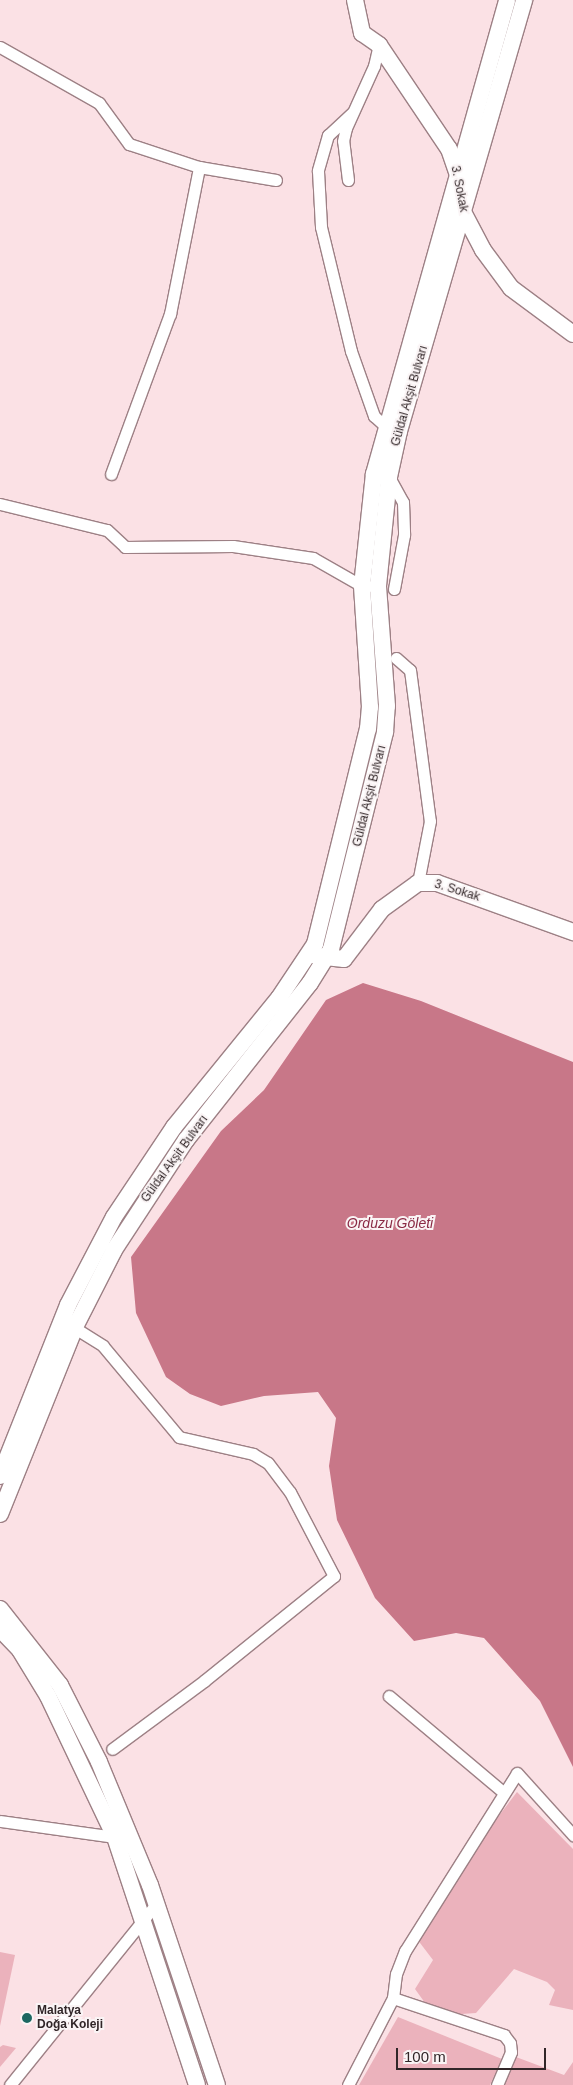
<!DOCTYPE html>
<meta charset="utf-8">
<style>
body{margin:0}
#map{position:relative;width:573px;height:2085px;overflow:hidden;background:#fbe1e5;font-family:Helvetica,sans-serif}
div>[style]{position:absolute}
.green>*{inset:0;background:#ebb2bc}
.water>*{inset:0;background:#c87788}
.roads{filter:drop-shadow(1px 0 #9d8085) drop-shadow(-1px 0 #9d8085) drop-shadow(0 1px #9d8085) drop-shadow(0 -1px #9d8085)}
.street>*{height:11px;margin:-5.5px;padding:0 5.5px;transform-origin:5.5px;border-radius:5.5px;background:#fff}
.secondary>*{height:16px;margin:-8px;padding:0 8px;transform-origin:8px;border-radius:8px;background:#fff}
.dots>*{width:14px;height:14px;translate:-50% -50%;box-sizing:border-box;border:2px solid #faf4f5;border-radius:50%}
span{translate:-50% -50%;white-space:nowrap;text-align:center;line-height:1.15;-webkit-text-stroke:4px #faf4f5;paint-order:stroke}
.street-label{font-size:12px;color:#312628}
.poi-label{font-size:12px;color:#312628;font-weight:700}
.left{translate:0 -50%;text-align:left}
.water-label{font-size:14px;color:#8a2a45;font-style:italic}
.scale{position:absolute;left:396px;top:2048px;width:150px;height:22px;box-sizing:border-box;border:2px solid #312628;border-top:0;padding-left:6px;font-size:15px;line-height:18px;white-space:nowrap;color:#312628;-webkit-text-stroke:4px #faf4f5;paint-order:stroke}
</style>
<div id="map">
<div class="green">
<i style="clip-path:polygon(517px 1792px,573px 1849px,573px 2010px,549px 2005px,555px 1990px,547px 1982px,514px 1969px,476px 2013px,447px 2015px,428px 2007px,415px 1989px,433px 1960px,417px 1939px,471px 1852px)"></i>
<i style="clip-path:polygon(0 1952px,15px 1955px,0 2026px)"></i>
<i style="clip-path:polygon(398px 2017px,502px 2059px,490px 2085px,359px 2085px)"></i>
<i style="clip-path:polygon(3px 2045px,16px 2048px,0 2067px,0 2047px)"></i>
<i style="clip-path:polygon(516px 2057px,564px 2075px,573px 2062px,573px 2085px,503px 2085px)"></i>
</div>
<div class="water">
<i style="clip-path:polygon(363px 983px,421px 1001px,573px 1062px,573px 1767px,540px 1701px,484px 1638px,456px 1633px,414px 1641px,375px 1598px,337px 1520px,329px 1466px,336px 1418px,318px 1392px,264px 1396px,221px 1406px,190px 1394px,166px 1377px,136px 1313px,131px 1257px,221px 1131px,264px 1090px,326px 1000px)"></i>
</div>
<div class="roads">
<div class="street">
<i style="left:0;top:47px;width:114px;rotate:29.5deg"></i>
<i style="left:99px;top:103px;width:51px;rotate:53.8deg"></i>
<i style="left:129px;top:144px;width:74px;rotate:18.2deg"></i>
<i style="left:199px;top:167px;width:78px;rotate:9.6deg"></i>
<i style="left:352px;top:113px;width:33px;rotate:137deg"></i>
<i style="left:328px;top:135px;width:37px;rotate:106deg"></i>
<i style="left:318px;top:171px;width:56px;rotate:86.9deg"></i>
<i style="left:321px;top:227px;width:128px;rotate:76.4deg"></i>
<i style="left:351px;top:351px;width:69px;rotate:70.5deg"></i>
<i style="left:374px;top:416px;width:15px;rotate:42deg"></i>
<i style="left:348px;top:180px;width:39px;rotate:-97deg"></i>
<i style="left:343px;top:141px;width:13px;rotate:-77deg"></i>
<i style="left:346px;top:128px;width:68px;rotate:-65.7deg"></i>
<i style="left:374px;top:66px;width:22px;rotate:-77deg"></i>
<i style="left:111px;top:474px;width:171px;rotate:-69.8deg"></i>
<i style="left:170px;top:314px;width:150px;rotate:-78.8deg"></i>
<i style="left:389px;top:477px;width:29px;rotate:61deg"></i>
<i style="left:403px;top:502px;width:33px;rotate:88deg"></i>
<i style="left:404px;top:535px;width:55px;rotate:100.5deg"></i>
<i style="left:0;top:504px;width:110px;rotate:13.7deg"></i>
<i style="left:107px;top:530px;width:25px;rotate:43deg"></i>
<i style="left:125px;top:547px;width:108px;rotate:-0.5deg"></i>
<i style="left:233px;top:546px;width:81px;rotate:8.5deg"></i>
<i style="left:313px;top:558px;width:56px;rotate:29.7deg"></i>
<i style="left:362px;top:586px;width:6px"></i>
<i style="left:396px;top:658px;width:18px;rotate:41deg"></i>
<i style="left:410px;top:670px;width:152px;rotate:82.5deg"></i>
<i style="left:430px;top:821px;width:63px;rotate:101deg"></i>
<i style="left:70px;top:1325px;width:39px;rotate:32deg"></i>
<i style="left:103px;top:1346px;width:119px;rotate:50.1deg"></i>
<i style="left:179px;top:1437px;width:76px;rotate:12.9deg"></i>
<i style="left:253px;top:1454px;width:17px;rotate:31deg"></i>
<i style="left:268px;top:1463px;width:36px;rotate:53deg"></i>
<i style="left:290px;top:1492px;width:95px;rotate:62.4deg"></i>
<i style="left:334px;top:1576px;width:167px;rotate:141.1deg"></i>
<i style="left:204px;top:1681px;width:114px;rotate:143.5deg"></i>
<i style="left:389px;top:1696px;width:150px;rotate:40.1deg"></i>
<i style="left:0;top:1821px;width:116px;rotate:7.9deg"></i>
<i style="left:393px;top:1998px;width:117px;rotate:18.4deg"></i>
<i style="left:504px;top:2035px;width:10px;rotate:53deg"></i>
<i style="left:510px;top:2043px;width:9px;rotate:84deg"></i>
<i style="left:511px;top:2052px;width:36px;rotate:113deg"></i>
<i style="left:10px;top:2085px;width:233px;rotate:-51.1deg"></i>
<i style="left:348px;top:2085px;width:98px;rotate:-62.7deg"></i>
<i style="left:393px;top:1998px;width:24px;rotate:-83deg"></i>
<i style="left:396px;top:1974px;width:25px;rotate:-69deg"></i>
<i style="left:405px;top:1951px;width:210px;rotate:-57.8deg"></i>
<i style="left:517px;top:1773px;width:84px;rotate:47.9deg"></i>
</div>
<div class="secondary">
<i style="left:355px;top:0;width:34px;rotate:78deg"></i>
<i style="left:362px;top:33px;width:21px;rotate:35deg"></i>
<i style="left:379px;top:45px;width:125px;rotate:56.1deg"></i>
<i style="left:449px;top:149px;width:28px;rotate:71deg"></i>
<i style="left:462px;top:210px;width:45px;rotate:62.3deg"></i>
<i style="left:483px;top:250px;width:47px;rotate:53.6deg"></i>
<i style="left:511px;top:288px;width:77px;rotate:36.6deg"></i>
<i style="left:316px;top:956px;width:28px;rotate:6deg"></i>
<i style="left:344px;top:959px;width:63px;rotate:-52.8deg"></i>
<i style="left:382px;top:909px;width:44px;rotate:-35.8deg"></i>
<i style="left:418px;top:883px;width:19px"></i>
<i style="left:437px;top:883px;width:145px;rotate:19.8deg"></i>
<i style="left:0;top:1476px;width:184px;rotate:-68.3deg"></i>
<i style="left:68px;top:1305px;width:99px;rotate:-62.4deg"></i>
<i style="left:114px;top:1217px;width:108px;rotate:-56.3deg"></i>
<i style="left:174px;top:1127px;width:166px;rotate:-50.9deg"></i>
<i style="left:279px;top:998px;width:65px;rotate:-56.3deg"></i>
<i style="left:315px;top:944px;width:221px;rotate:-76.2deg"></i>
<i style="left:368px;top:729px;width:22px;rotate:-85deg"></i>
<i style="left:370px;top:707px;width:121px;rotate:-93.8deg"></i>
<i style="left:362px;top:586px;width:113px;rotate:-83.9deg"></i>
<i style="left:374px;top:474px;width:492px;rotate:-74.3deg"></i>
<i style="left:0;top:1514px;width:201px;rotate:-68.1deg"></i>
<i style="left:75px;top:1327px;width:86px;rotate:-63.1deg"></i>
<i style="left:114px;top:1250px;width:131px;rotate:-56.8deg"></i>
<i style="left:186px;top:1140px;width:200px;rotate:-51.7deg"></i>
<i style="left:310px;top:983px;width:40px;rotate:-58deg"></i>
<i style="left:331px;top:949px;width:224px;rotate:-76deg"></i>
<i style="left:385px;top:732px;width:26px;rotate:-86deg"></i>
<i style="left:387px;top:706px;width:120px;rotate:-94.3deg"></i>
<i style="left:378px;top:586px;width:110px;rotate:-84.2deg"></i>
<i style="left:389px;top:477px;width:47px;rotate:-77.7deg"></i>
<i style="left:399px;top:431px;width:449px;rotate:-73.8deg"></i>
<i style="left:0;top:1609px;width:97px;rotate:51.7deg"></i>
<i style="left:60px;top:1685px;width:86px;rotate:63.1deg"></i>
<i style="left:99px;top:1762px;width:133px;rotate:67.5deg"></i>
<i style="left:150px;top:1885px;width:211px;rotate:71.5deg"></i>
<i style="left:0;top:1629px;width:29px;rotate:46deg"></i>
<i style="left:20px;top:1650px;width:54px;rotate:58.7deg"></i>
<i style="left:48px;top:1696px;width:156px;rotate:64.6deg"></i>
<i style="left:115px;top:1837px;width:261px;rotate:71.7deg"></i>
</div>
</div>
<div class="dots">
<i style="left:27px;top:2018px;background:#1c6761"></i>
</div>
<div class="street-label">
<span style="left:459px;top:189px;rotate:79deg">3. Sokak</span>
<span style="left:410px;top:396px;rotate:-74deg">Güldal Akşit Bulvarı</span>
<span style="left:370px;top:796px;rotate:-76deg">Güldal Akşit Bulvarı</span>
<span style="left:457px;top:891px;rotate:17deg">3. Sokak</span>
<span style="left:175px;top:1159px;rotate:-54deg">Güldal Akşit Bulvarı</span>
</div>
<div class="poi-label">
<span class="left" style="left:37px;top:2018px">Malatya<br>Doğa Koleji</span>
</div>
<div class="water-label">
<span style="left:390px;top:1223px">Orduzu Göleti</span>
</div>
<div class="scale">100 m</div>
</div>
